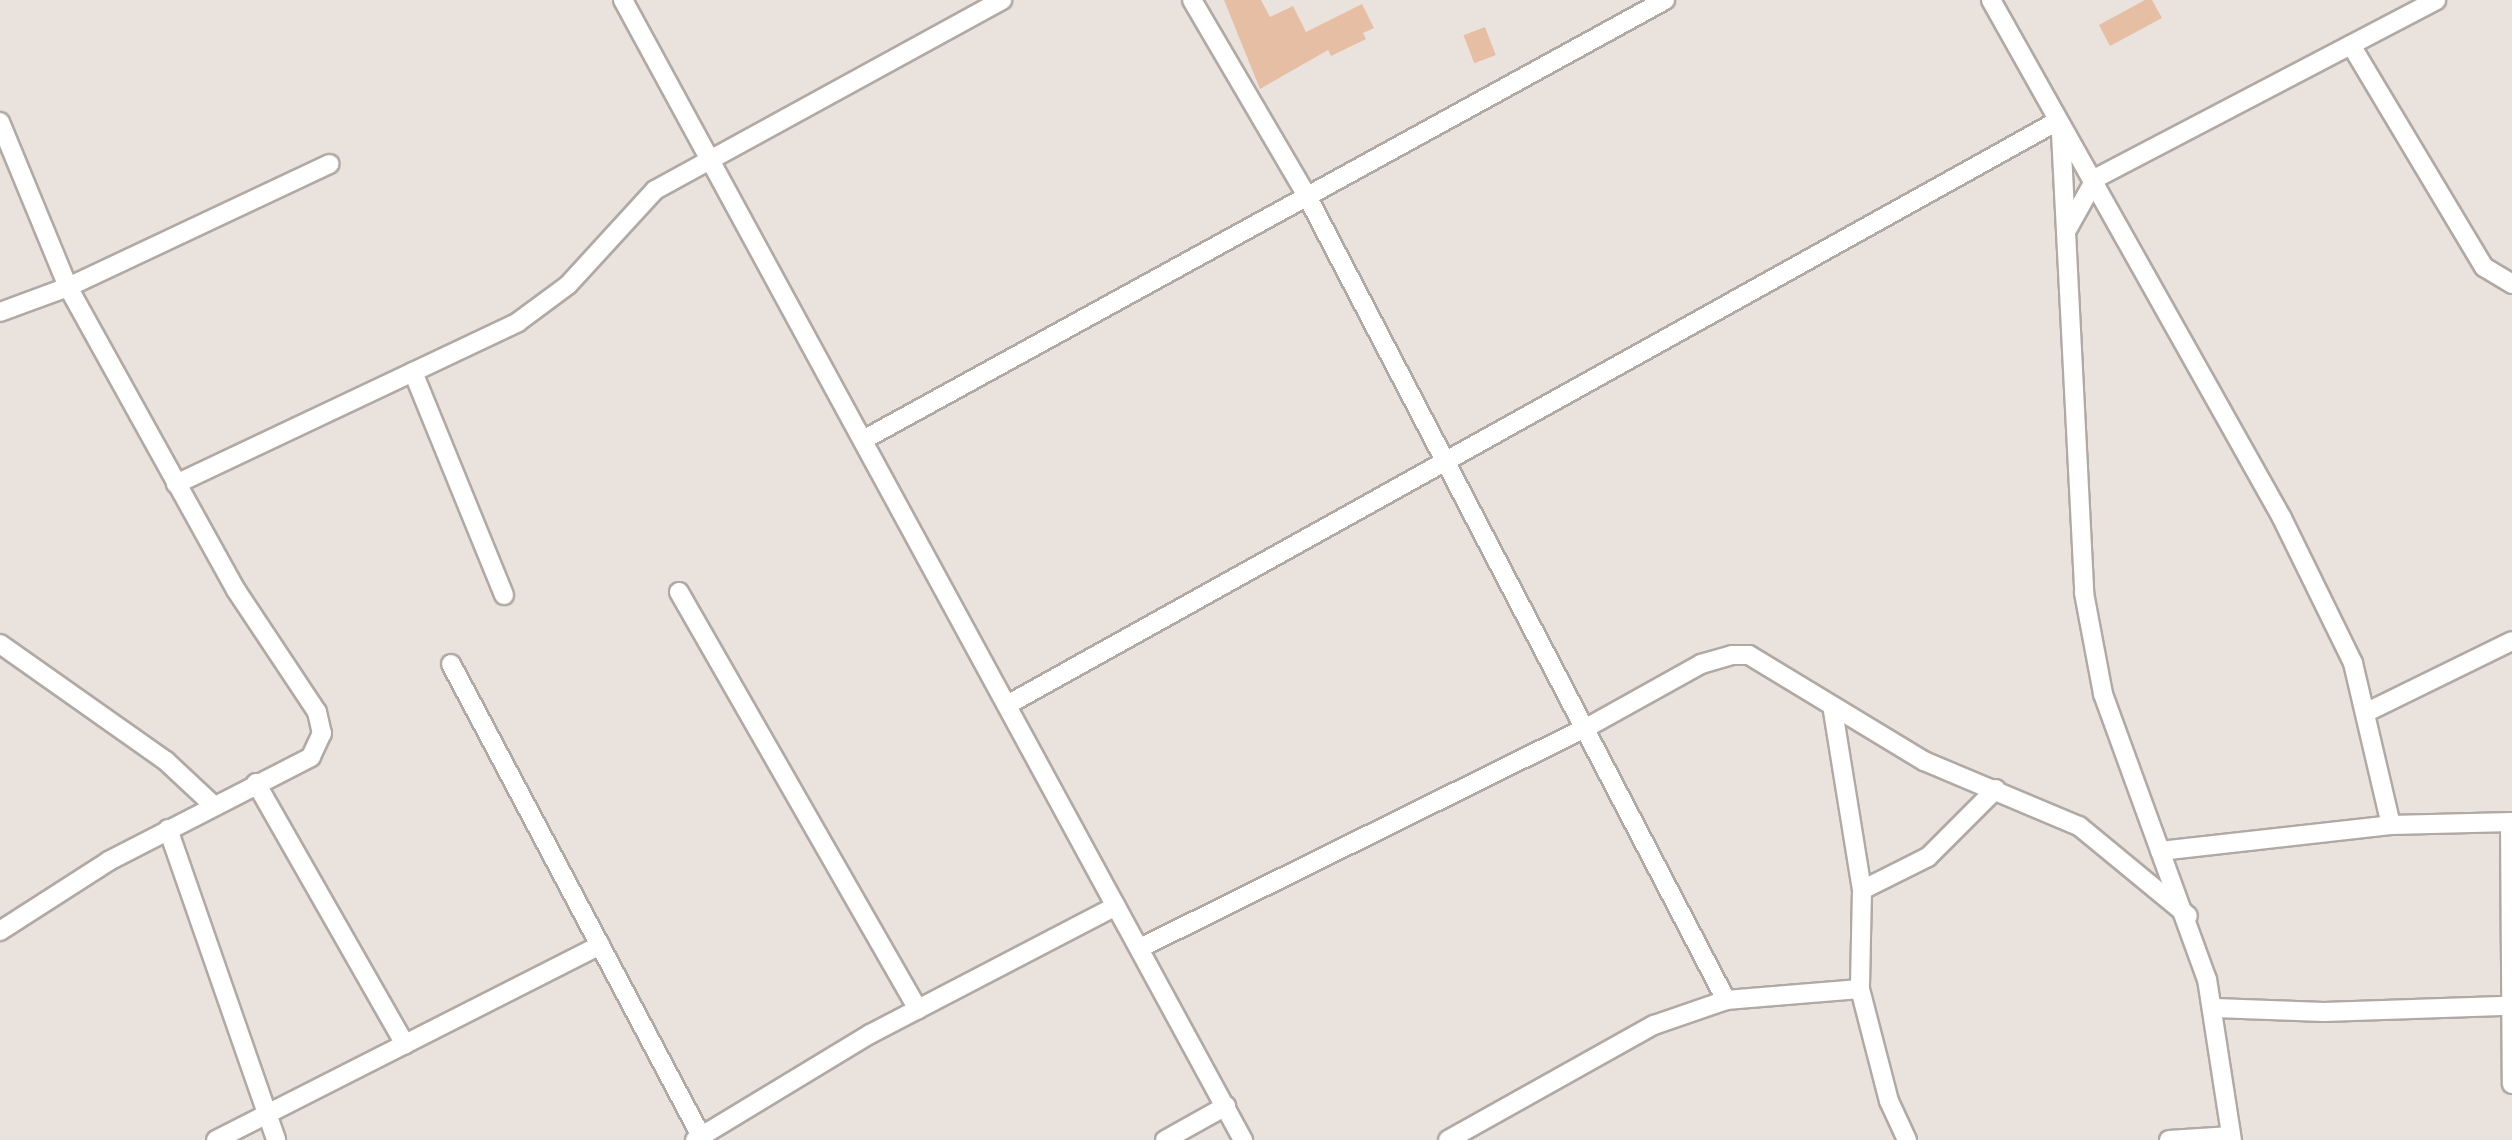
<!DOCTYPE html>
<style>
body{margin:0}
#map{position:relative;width:2512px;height:1140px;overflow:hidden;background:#eae2dc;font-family:"Fira Sans",sans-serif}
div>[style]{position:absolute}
.building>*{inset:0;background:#e6bea4;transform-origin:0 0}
.roads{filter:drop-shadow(2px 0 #b1a9a4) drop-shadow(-2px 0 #b1a9a4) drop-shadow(0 2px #b1a9a4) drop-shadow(0 -2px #b1a9a4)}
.street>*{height:18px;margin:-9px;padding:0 9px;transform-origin:9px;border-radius:9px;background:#fff}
span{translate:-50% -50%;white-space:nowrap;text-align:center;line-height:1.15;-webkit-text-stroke:10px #fff;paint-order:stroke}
</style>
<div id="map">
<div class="building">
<i style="clip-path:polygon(1224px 0,1261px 0,1270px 17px,1293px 6px,1306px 32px,1362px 4px,1374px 28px,1363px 33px,1366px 39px,1331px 56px,1328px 50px,1260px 89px)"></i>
<i style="clip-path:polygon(2145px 0,2152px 0,2162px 18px,2110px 46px,2099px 25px)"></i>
<i style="left:1485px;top:27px;width:30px;height:23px;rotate:69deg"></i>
</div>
<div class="roads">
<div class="street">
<i style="left:623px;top:0;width:1298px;rotate:61.46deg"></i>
<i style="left:1192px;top:0;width:227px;rotate:59.6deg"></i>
<i style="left:1307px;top:196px;width:907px;rotate:62.47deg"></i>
<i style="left:1991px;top:0;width:594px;rotate:60.67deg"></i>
<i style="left:2282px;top:518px;width:161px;rotate:63.9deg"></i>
<i style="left:2353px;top:663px;width:166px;rotate:76.8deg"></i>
<i style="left:2351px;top:45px;width:259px;rotate:59.1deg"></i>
<i style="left:2484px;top:267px;width:33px;rotate:31deg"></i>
<i style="left:0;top:122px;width:178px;rotate:67.6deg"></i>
<i style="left:68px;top:287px;width:346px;rotate:61deg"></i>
<i style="left:236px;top:590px;width:146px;rotate:56.4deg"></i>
<i style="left:317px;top:712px;width:22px;rotate:77deg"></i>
<i style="left:322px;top:733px;width:26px;rotate:115deg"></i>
<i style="left:311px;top:757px;width:227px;rotate:152.8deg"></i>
<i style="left:109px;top:861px;width:130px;rotate:147.3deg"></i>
<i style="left:2061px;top:133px;width:461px;rotate:87.1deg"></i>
<i style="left:2084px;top:593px;width:103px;rotate:79.3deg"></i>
<i style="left:2103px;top:694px;width:303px;rotate:70deg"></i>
<i style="left:2207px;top:979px;width:163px;rotate:81.2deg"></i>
<i style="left:2068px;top:228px;width:57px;rotate:-60.8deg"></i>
<i style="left:2096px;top:178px;width:384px;rotate:-27.6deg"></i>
<i style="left:0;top:312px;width:72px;rotate:-20.2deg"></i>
<i style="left:68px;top:287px;width:289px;rotate:-25.2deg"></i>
<i style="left:413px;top:372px;width:241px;rotate:67.8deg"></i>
<i style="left:863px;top:440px;width:915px;rotate:-28.75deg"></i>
<i style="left:176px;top:484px;width:378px;rotate:-25.3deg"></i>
<i style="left:518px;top:322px;width:62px;rotate:-36.5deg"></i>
<i style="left:568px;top:285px;width:129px;rotate:-47.5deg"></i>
<i style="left:655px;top:190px;width:396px;rotate:-28.7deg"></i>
<i style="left:679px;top:592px;width:481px;rotate:60.2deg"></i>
<i style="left:0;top:644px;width:203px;rotate:35.2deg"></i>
<i style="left:166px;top:761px;width:63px;rotate:43.1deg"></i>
<i style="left:451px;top:664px;width:534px;rotate:62.09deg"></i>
<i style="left:1007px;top:705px;width:1198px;rotate:-29.07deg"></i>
<i style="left:1833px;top:711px;width:181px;rotate:80.8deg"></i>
<i style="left:1862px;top:890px;width:99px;rotate:91.2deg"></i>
<i style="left:1860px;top:989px;width:116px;rotate:75.5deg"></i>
<i style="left:1889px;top:1101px;width:43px;rotate:65.2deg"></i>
<i style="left:2367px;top:712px;width:161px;rotate:-26.1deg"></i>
<i style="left:256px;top:783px;width:301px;rotate:60.3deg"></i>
<i style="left:2510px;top:822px;width:262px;rotate:89.6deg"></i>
<i style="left:168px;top:829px;width:329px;rotate:70.8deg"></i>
<i style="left:2160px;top:851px;width:232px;rotate:-6.4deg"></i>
<i style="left:2391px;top:825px;width:121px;rotate:-1.4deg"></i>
<i style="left:1862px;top:890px;width:74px;rotate:-26.6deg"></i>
<i style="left:1928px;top:857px;width:96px;rotate:-45deg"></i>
<i style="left:1140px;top:948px;width:497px;rotate:-26.3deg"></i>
<i style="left:1586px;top:728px;width:132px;rotate:-29.1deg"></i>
<i style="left:1701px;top:664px;width:32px;rotate:-16deg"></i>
<i style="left:1732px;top:655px;width:17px"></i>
<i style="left:1749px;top:655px;width:205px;rotate:31.2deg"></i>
<i style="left:1924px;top:761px;width:168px;rotate:22.8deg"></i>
<i style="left:2079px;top:826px;width:141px;rotate:39.5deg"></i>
<i style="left:2215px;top:1008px;width:109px;rotate:2.1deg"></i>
<i style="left:2324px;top:1012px;width:185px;rotate:-1.9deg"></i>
<i style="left:216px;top:1140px;width:431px;rotate:-26.9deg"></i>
<i style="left:695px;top:1140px;width:205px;rotate:-31.2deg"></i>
<i style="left:870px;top:1034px;width:277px;rotate:-27.5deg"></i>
<i style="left:1165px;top:1140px;width:70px;rotate:-29.1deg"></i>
<i style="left:1448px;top:1140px;width:236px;rotate:-29.2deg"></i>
<i style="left:1654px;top:1025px;width:76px;rotate:-19.1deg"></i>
<i style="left:1726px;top:1000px;width:134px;rotate:-4.7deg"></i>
<i style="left:2169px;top:1140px;width:62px;rotate:-3.7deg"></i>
</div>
</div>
</div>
